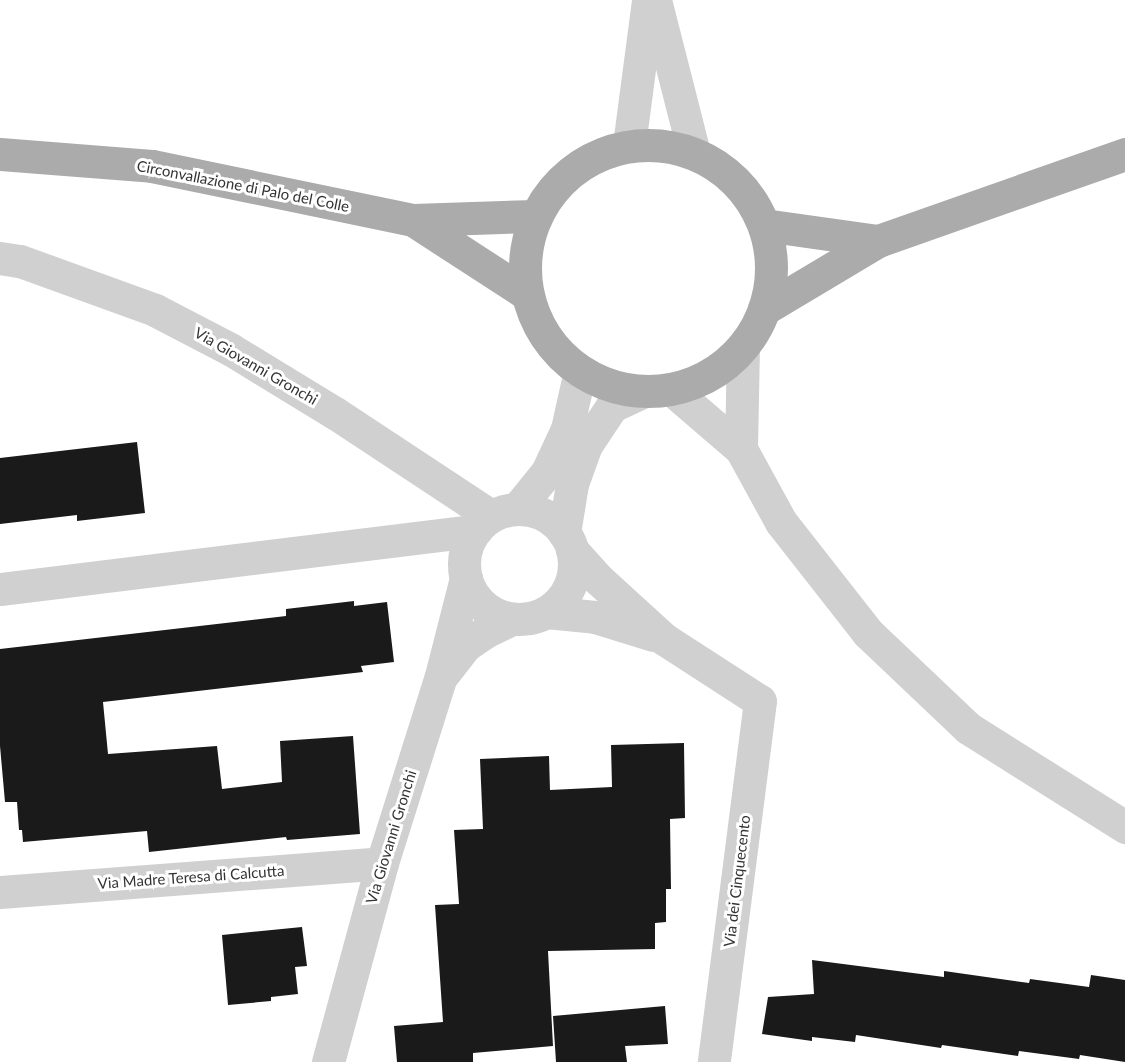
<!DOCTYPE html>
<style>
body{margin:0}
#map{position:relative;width:1125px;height:1062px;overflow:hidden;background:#fff;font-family:Lato,sans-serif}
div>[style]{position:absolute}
.building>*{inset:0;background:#1a1a1a}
.minor>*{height:33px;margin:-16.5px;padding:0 16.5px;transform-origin:16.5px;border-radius:16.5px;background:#d0d0d0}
.minor>.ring{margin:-16.5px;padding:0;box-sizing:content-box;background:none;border:33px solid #d0d0d0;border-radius:50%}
.major>*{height:33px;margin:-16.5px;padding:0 16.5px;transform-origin:16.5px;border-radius:16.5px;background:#ababab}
.major>.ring{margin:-16.5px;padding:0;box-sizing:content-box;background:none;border:33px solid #ababab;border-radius:50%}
span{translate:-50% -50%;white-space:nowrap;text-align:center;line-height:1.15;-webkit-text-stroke:6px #fff;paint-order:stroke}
.street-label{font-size:15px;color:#333}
</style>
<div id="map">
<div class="building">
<i style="clip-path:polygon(137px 442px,145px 513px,77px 521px,77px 515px,0 524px,0 458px)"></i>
<i style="clip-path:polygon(354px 601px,354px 606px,387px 602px,394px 662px,361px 666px,363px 672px,103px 702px,108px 754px,217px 746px,222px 789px,282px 782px,280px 741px,353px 736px,360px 834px,287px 840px,286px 837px,149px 852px,147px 831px,23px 842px,22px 830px,19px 830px,17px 802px,5px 802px,0 746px,0 649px,286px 616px,286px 609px)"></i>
<i style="clip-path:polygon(684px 743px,685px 818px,670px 819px,671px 889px,666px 889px,666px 922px,655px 923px,655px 949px,548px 951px,553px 1046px,473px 1053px,473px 1062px,397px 1062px,394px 1026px,443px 1022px,435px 905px,459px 904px,454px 830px,483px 829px,480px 759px,549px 756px,550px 790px,612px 787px,611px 745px)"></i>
<i style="clip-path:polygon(302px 927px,307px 966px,295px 967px,298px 994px,271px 997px,271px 1001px,228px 1005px,222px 935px)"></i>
<i style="clip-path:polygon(812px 960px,944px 977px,944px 971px,1029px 983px,1030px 979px,1089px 987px,1091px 975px,1125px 980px,1125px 1062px,1080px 1055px,1079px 1059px,1019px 1051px,1018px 1056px,942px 1045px,941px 1048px,856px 1035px,855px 1042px,812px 1037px,812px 1041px,762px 1034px,768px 997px,814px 994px)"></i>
<i style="clip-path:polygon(665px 1006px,668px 1044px,625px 1046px,627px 1062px,556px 1062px,553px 1016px)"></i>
</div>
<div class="minor">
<i style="left:655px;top:0;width:158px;rotate:75.7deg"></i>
<i style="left:629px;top:145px;width:146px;rotate:-82.5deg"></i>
<i style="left:0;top:258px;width:20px;rotate:9deg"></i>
<i style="left:20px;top:261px;width:144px;rotate:19.9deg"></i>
<i style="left:155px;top:310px;width:85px;rotate:27.5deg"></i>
<i style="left:230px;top:349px;width:123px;rotate:31.4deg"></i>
<i style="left:335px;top:413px;width:187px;rotate:33.4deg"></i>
<i style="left:671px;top:389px;width:92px;rotate:40.6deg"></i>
<i style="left:741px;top:449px;width:83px;rotate:61.3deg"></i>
<i style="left:781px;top:522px;width:141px;rotate:51.9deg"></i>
<i style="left:868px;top:633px;width:138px;rotate:43.5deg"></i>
<i style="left:968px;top:728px;width:186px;rotate:32.2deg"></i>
<i style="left:741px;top:449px;width:103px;rotate:-88.9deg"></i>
<i style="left:517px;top:509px;width:48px;rotate:-51deg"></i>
<i style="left:547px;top:472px;width:47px;rotate:-65.1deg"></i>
<i style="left:567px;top:429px;width:59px;rotate:-77.4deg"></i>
<i class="ring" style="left:464px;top:509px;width:77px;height:77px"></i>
<i style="left:564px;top:533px;width:50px;rotate:-80.7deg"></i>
<i style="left:572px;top:484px;width:41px;rotate:-70.3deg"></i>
<i style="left:586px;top:445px;width:47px;rotate:-56.3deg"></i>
<i style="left:612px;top:406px;width:35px;rotate:-25deg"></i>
<i style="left:572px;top:550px;width:39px;rotate:48deg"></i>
<i style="left:598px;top:579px;width:89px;rotate:42.3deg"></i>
<i style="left:664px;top:639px;width:114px;rotate:32.9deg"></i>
<i style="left:760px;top:701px;width:364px;rotate:97.3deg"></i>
<i style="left:0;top:589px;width:479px;rotate:-7deg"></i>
<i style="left:546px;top:612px;width:49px;rotate:5.8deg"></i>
<i style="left:595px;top:617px;width:61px;rotate:17.2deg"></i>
<i style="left:444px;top:673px;width:36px;rotate:-52deg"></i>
<i style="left:466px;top:645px;width:23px;rotate:-34deg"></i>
<i style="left:485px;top:632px;width:30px;rotate:-26deg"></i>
<i style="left:0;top:892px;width:383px;rotate:-4.3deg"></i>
<i style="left:328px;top:1062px;width:206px;rotate:-74.8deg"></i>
<i style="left:382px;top:863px;width:196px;rotate:-72.5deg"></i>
<i style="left:441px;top:676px;width:101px;rotate:-75.7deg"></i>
</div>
<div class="major">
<i class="ring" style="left:525px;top:145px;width:213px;height:213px"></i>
<i style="left:0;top:154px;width:152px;rotate:4.5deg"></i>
<i style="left:152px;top:166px;width:267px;rotate:11.7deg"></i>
<i style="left:413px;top:220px;width:122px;rotate:-1.9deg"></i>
<i style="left:413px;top:220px;width:136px;rotate:33deg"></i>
<i style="left:764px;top:225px;width:115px;rotate:8deg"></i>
<i style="left:764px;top:309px;width:133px;rotate:-30.8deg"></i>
<i style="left:878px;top:241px;width:262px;rotate:-19.4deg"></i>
</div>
<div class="street-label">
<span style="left:243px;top:186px;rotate:11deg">Circonvallazione di Palo del Colle</span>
<span style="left:256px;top:366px;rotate:30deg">Via Giovanni Gronchi</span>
<span style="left:391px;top:837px;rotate:-73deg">Via Giovanni Gronchi</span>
<span style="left:191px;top:877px;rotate:-4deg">Via Madre Teresa di Calcutta</span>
<span style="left:737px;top:881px;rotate:-83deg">Via dei Cinquecento</span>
</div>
</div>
